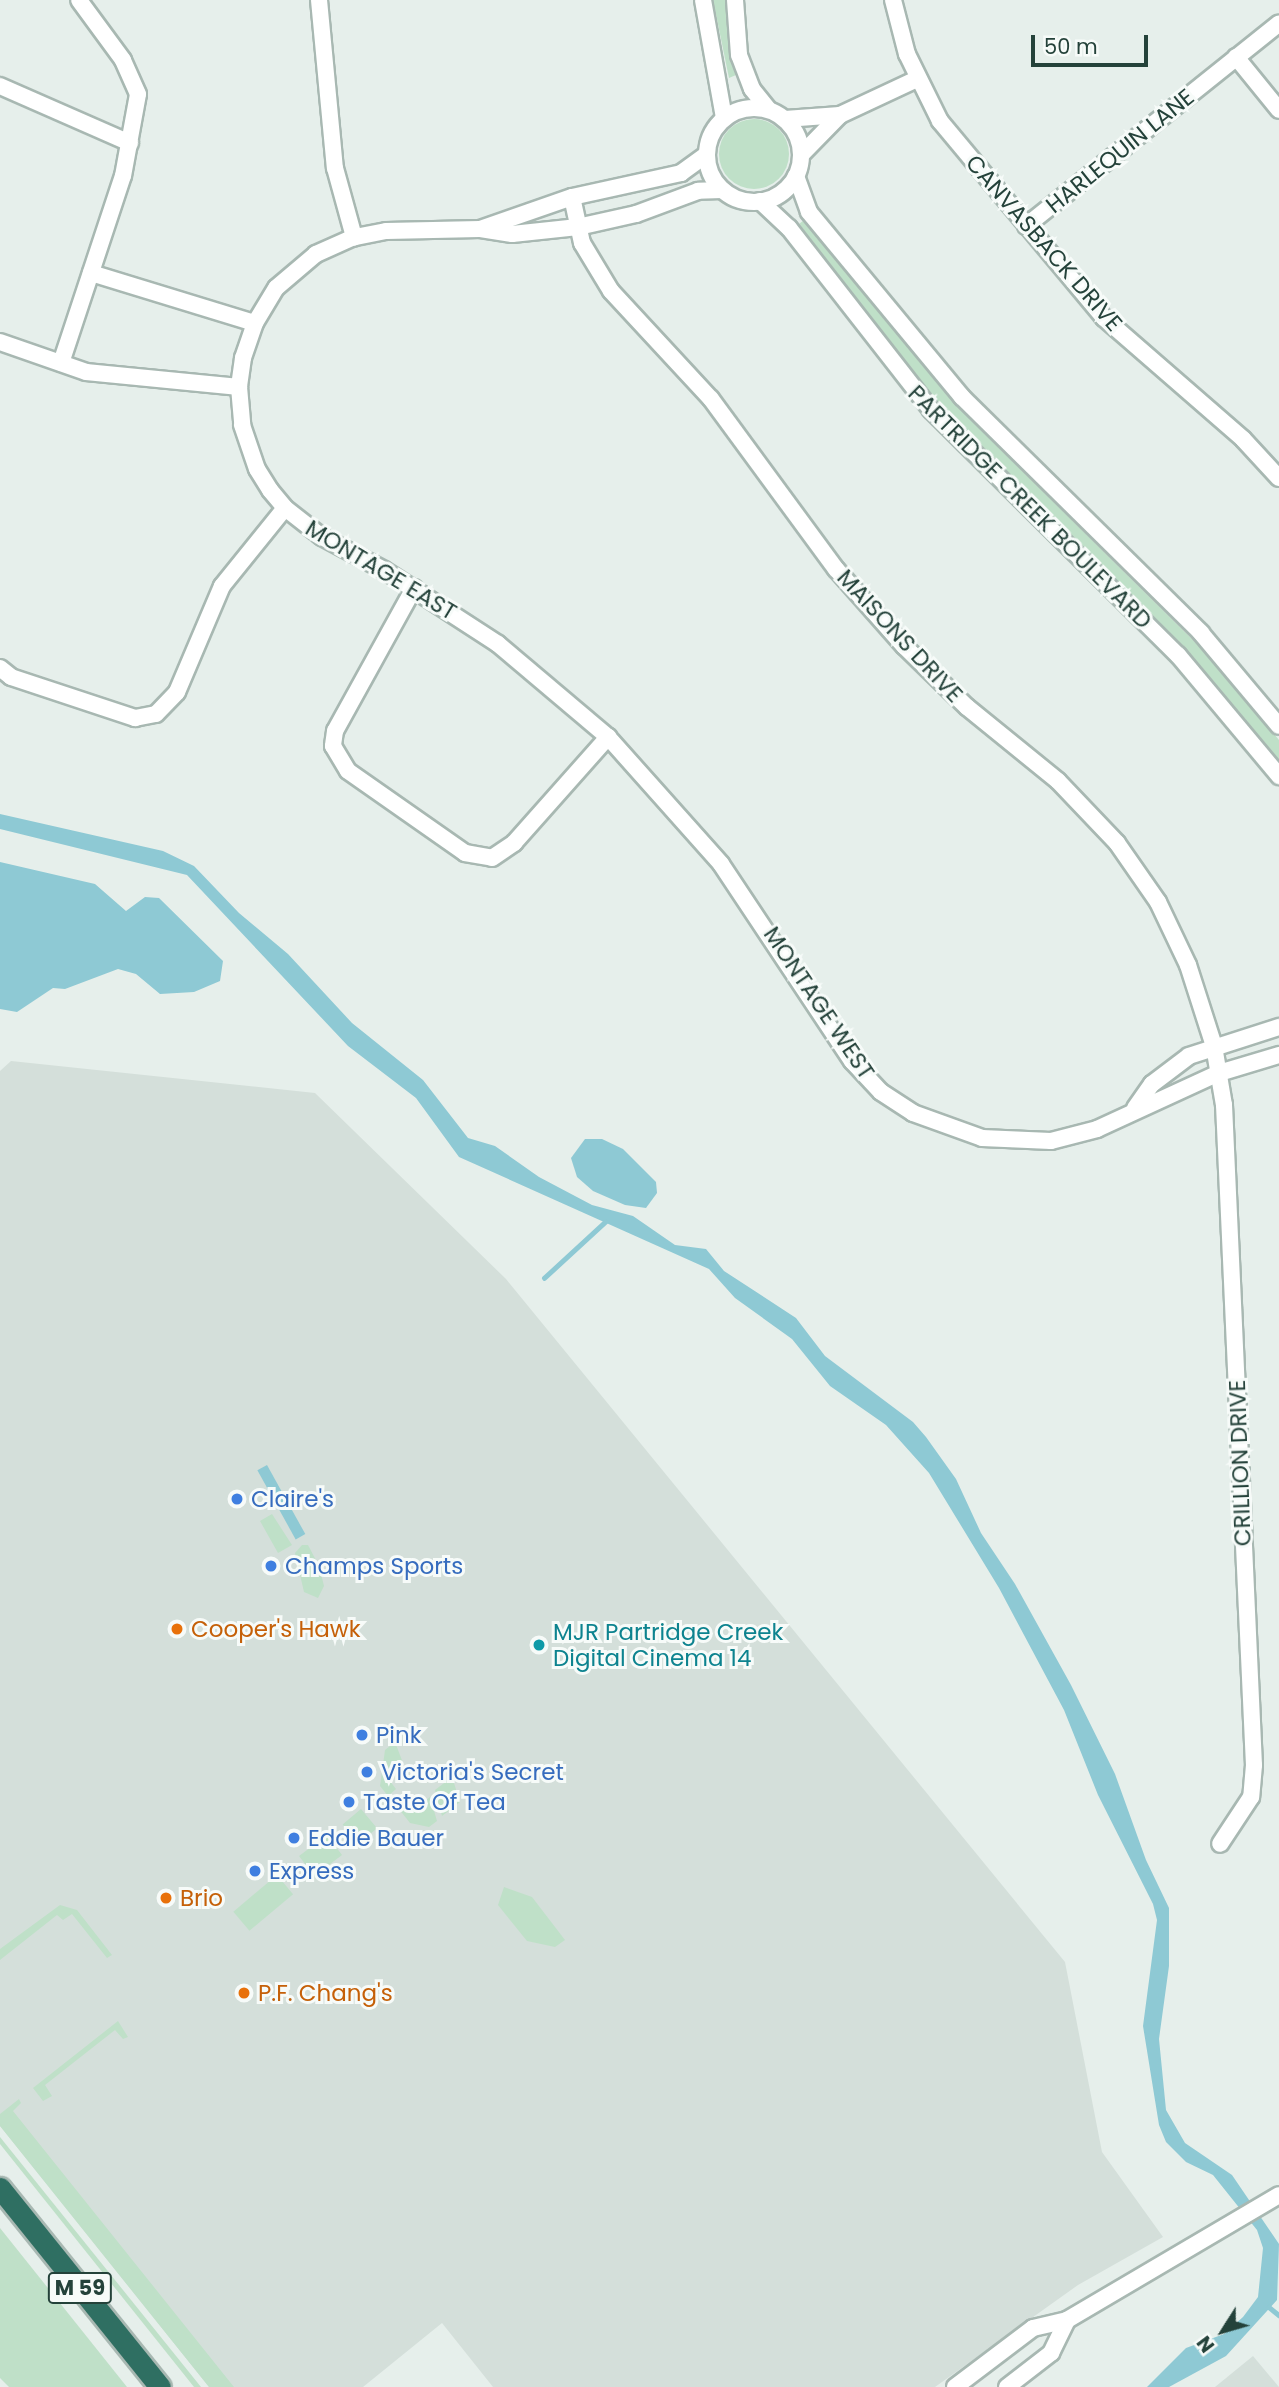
<!DOCTYPE html>
<style>
body{margin:0}
#map{position:relative;width:1279px;height:2387px;overflow:hidden;background:#e6efeb;font-family:Poppins,sans-serif}
div>[style]{position:absolute}
.built>*{inset:0;background:#d4dfda}
.green>*{inset:0;background:#bfe0c8;transform-origin:0 0}
.round{border-radius:50%}
.water>*{inset:0;background:#8ec9d4;transform-origin:0 0}
.stream>*{height:4.5px;margin:-2.25px;padding:0 2.25px;transform-origin:2.25px;border-radius:2.25px;background:#8ec9d4}
.roads{filter:drop-shadow(2px 0 #a8b8b2) drop-shadow(-2px 0 #a8b8b2) drop-shadow(0 2px #a8b8b2) drop-shadow(0 -2px #a8b8b2)}
.street>*{height:16px;margin:-8px;padding:0 8px;transform-origin:8px;border-radius:8px;background:#fff}
.street>.ring{margin:-8px;padding:0;box-sizing:content-box;background:none;border:16px solid #fff;border-radius:50%}
.highway>*{height:21px;margin:-10.5px;padding:0 10.5px;transform-origin:10.5px;border-radius:10.5px;background:#2f6f62}
.dots>*{width:19px;height:19px;translate:-50% -50%;box-sizing:border-box;border:4px solid #f7fbf9;border-radius:50%}
span{translate:-50% -50%;white-space:nowrap;text-align:center;line-height:1.15;-webkit-text-stroke:6px #f7fbf9;paint-order:stroke}
.shield-label span{padding:2px 5px;background:#f7fbf9;border:2px solid;border-radius:5px;-webkit-text-stroke-width:0}
.shield-label{font-size:21px;color:#24423a;font-weight:700}
.street-label{font-size:23px;color:#24423a}
.shop-label{font-size:23px;color:#366cbe}
.left{translate:0 -50%;text-align:left}
.food-label{font-size:23px;color:#c56008}
.culture-label{font-size:23px;color:#0d838f}
.north{position:absolute;left:1188px;top:2296px;width:70px;height:70px;-webkit-text-stroke:5px #f7fbf9;paint-order:stroke;rotate:233deg;font-size:19px;font-weight:700;line-height:28px;text-align:center;color:#24423a}
.north::after{content:'';display:block;margin:auto;width:24px;height:32px;background:#24423a;clip-path:polygon(50% 0,100% 100%,50% 72%,0 100%)}
.scale{position:absolute;left:1031px;top:35px;width:117px;height:32px;box-sizing:border-box;border:4px solid #24423a;border-top:0;padding-left:9px;font-size:21px;line-height:24px;white-space:nowrap;color:#24423a;-webkit-text-stroke:5px #f7fbf9;paint-order:stroke}
</style>
<div id="map">
<div class="built">
<i style="clip-path:polygon(11px 1061px,315px 1093px,506px 1279px,1065px 1962px,1102px 2152px,1163px 2237px,1078px 2285px,935px 2387px,493px 2387px,442px 2323px,363px 2387px,209px 2387px,0 2126px,0 1071px)"></i>
<i style="clip-path:polygon(1253px 2356px,1279px 2387px,1215px 2387px)"></i>
</div>
<div class="green">
<i style="clip-path:polygon(713px 0,726px 0,736px 75px,729px 78px)"></i>
<i class="round" style="left:719px;top:119px;width:70px;height:70px"></i>
<i style="clip-path:polygon(804px 220px,979px 428px,1218px 665px,1279px 740px,1279px 763px,1190px 655px,939px 407px,799px 224px)"></i>
<i style="clip-path:polygon(272px 1514px,292px 1545px,278px 1553px,260px 1521px)"></i>
<i style="clip-path:polygon(302px 1545px,308px 1545px,319px 1566px,324px 1586px,318px 1598px,304px 1592px,295px 1553px)"></i>
<i style="clip-path:polygon(395px 1742px,403px 1763px,387px 1777px,396px 1789px,388px 1796px,380px 1786px,385px 1750px)"></i>
<i style="clip-path:polygon(448px 1780px,454px 1783px,460px 1802px,442px 1816px,435px 1790px)"></i>
<i style="clip-path:polygon(402px 1797px,413px 1811px,430px 1797px,437px 1821px,429px 1827px,410px 1823px,395px 1804px)"></i>
<i style="left:361px;top:1809px;width:25px;height:24px;rotate:50deg"></i>
<i style="left:327px;top:1835px;width:25px;height:35px;rotate:53deg"></i>
<i style="left:277px;top:1875px;width:25px;height:57px;rotate:50deg"></i>
<i style="clip-path:polygon(504px 1887px,532px 1897px,565px 1940px,555px 1947px,527px 1941px,498px 1905px)"></i>
<i style="clip-path:polygon(60px 1905px,77px 1910px,112px 1955px,107px 1958px,72px 1914px,63px 1920px,57px 1915px,0 1960px,0 1949px)"></i>
<i style="clip-path:polygon(118px 2021px,128px 2037px,123px 2039px,115px 2030px,45px 2085px,52px 2096px,43px 2101px,33px 2088px)"></i>
<i style="clip-path:polygon(19px 2099px,21px 2103px,13px 2111px,234px 2387px,209px 2387px,0 2126px,0 2114px)"></i>
<i style="clip-path:polygon(0 2137px,201px 2387px,194px 2387px,0 2144px)"></i>
<i style="clip-path:polygon(0 2228px,127px 2387px,9px 2387px,0 2378px)"></i>
</div>
<div class="water">
<i style="clip-path:polygon(0 814px,163px 851px,194px 866px,239px 913px,288px 954px,352px 1023px,423px 1080px,468px 1138px,495px 1146px,539px 1177px,592px 1205px,633px 1216px,675px 1245px,706px 1249px,724px 1271px,796px 1318px,825px 1356px,913px 1422px,926px 1437px,956px 1479px,981px 1533px,1015px 1584px,1071px 1685px,1115px 1774px,1146px 1860px,1169px 1908px,1169px 1966px,1159px 2039px,1166px 2110px,1185px 2143px,1232px 2175px,1279px 2244px,1277px 2300px,1226px 2356px,1169px 2387px,1147px 2387px,1186px 2348px,1224px 2334px,1243px 2317px,1258px 2297px,1263px 2248px,1257px 2230px,1213px 2175px,1186px 2162px,1166px 2142px,1159px 2125px,1143px 2026px,1157px 1920px,1153px 1904px,1098px 1795px,1064px 1710px,999px 1588px,929px 1473px,886px 1425px,830px 1386px,792px 1339px,735px 1298px,709px 1269px,459px 1157px,416px 1098px,348px 1046px,187px 875px,0 829px)"></i>
<i style="clip-path:polygon(0 862px,95px 884px,126px 911px,145px 897px,159px 898px,223px 961px,220px 981px,194px 992px,160px 994px,136px 974px,118px 969px,65px 989px,53px 988px,17px 1012px,0 1009px)"></i>
<i style="clip-path:polygon(602px 1139px,623px 1149px,656px 1182px,657px 1193px,646px 1208px,625px 1205px,593px 1191px,577px 1177px,571px 1158px,585px 1139px)"></i>
<i style="left:267px;top:1465px;width:79px;height:11px;rotate:61deg"></i>
</div>
<div class="stream">
<i style="left:544px;top:1278px;width:83px;rotate:-42.6deg"></i>
<i style="left:1269px;top:2307px;width:13px;rotate:39deg"></i>
</div>
<div class="roads">
<div class="street">
<i style="left:319px;top:0;width:169px;rotate:84.6deg"></i>
<i style="left:335px;top:168px;width:72px;rotate:74.6deg"></i>
<i style="left:703px;top:0;width:120px;rotate:79.9deg"></i>
<i style="left:735px;top:0;width:55px;rotate:85.8deg"></i>
<i style="left:739px;top:55px;width:36px;rotate:69deg"></i>
<i style="left:752px;top:89px;width:26px;rotate:51deg"></i>
<i style="left:893px;top:0;width:56px;rotate:75.5deg"></i>
<i style="left:907px;top:54px;width:75px;rotate:63.8deg"></i>
<i style="left:940px;top:121px;width:256px;rotate:50.2deg"></i>
<i style="left:1104px;top:318px;width:184px;rotate:41deg"></i>
<i style="left:1243px;top:439px;width:53px;rotate:47.3deg"></i>
<i style="left:1236px;top:57px;width:68px;rotate:50.9deg"></i>
<i style="left:0;top:86px;width:142px;rotate:23.7deg"></i>
<i class="ring" style="left:707px;top:108px;width:78px;height:78px"></i>
<i style="left:785px;top:119px;width:55px;rotate:-4.2deg"></i>
<i style="left:840px;top:115px;width:85px;rotate:-25.1deg"></i>
<i style="left:801px;top:155px;width:56px;rotate:-45.7deg"></i>
<i style="left:796px;top:176px;width:38px;rotate:70deg"></i>
<i style="left:809px;top:212px;width:240px;rotate:50.4deg"></i>
<i style="left:962px;top:397px;width:336px;rotate:44.6deg"></i>
<i style="left:1201px;top:633px;width:121px;rotate:50deg"></i>
<i style="left:722px;top:190px;width:24px;rotate:178deg"></i>
<i style="left:698px;top:191px;width:66px;rotate:159.6deg"></i>
<i style="left:636px;top:214px;width:59px;rotate:167.4deg"></i>
<i style="left:578px;top:227px;width:66px;rotate:173.9deg"></i>
<i style="left:512px;top:234px;width:32px;rotate:-171deg"></i>
<i style="left:480px;top:229px;width:94px;rotate:178.8deg"></i>
<i style="left:386px;top:231px;width:33px;rotate:169deg"></i>
<i style="left:354px;top:237px;width:42px;rotate:155.9deg"></i>
<i style="left:316px;top:254px;width:52px;rotate:139.6deg"></i>
<i style="left:276px;top:288px;width:41px;rotate:121deg"></i>
<i style="left:255px;top:323px;width:37px;rotate:109deg"></i>
<i style="left:243px;top:358px;width:29px;rotate:98deg"></i>
<i style="left:239px;top:387px;width:38px;rotate:85deg"></i>
<i style="left:242px;top:425px;width:46px;rotate:71.2deg"></i>
<i style="left:257px;top:469px;width:25px;rotate:58deg"></i>
<i style="left:270px;top:490px;width:23px;rotate:50deg"></i>
<i style="left:285px;top:508px;width:47px;rotate:38.1deg"></i>
<i style="left:322px;top:537px;width:70px;rotate:28deg"></i>
<i style="left:384px;top:570px;width:136px;rotate:33deg"></i>
<i style="left:498px;top:644px;width:144px;rotate:40.2deg"></i>
<i style="left:608px;top:737px;width:170px;rotate:48.3deg"></i>
<i style="left:721px;top:864px;width:237px;rotate:56.4deg"></i>
<i style="left:852px;top:1061px;width:42px;rotate:46.9deg"></i>
<i style="left:881px;top:1092px;width:38px;rotate:33deg"></i>
<i style="left:913px;top:1113px;width:73px;rotate:19.9deg"></i>
<i style="left:982px;top:1138px;width:69px;rotate:2.5deg"></i>
<i style="left:1051px;top:1141px;width:48px;rotate:-14.6deg"></i>
<i style="left:1097px;top:1129px;width:134px;rotate:-24.7deg"></i>
<i style="left:1219px;top:1073px;width:63px;rotate:-16.7deg"></i>
<i style="left:572px;top:197px;width:47px;rotate:77.7deg"></i>
<i style="left:582px;top:243px;width:56px;rotate:58.9deg"></i>
<i style="left:611px;top:291px;width:147px;rotate:47.2deg"></i>
<i style="left:711px;top:399px;width:211px;rotate:53.7deg"></i>
<i style="left:836px;top:569px;width:103px;rotate:48.6deg"></i>
<i style="left:904px;top:646px;width:88px;rotate:44.1deg"></i>
<i style="left:967px;top:707px;width:117px;rotate:39.1deg"></i>
<i style="left:1058px;top:781px;width:86px;rotate:46.4deg"></i>
<i style="left:1117px;top:843px;width:72px;rotate:55.2deg"></i>
<i style="left:1158px;top:902px;width:70px;rotate:64.5deg"></i>
<i style="left:1188px;top:965px;width:85px;rotate:72.2deg"></i>
<i style="left:1214px;top:1046px;width:60px;rotate:80.4deg"></i>
<i style="left:1224px;top:1105px;width:661px;rotate:87.4deg"></i>
<i style="left:1254px;top:1765px;width:32px;rotate:95deg"></i>
<i style="left:1251px;top:1797px;width:56px;rotate:123.4deg"></i>
<i style="left:760px;top:201px;width:40px;rotate:43deg"></i>
<i style="left:789px;top:228px;width:231px;rotate:52deg"></i>
<i style="left:931px;top:410px;width:348px;rotate:44.8deg"></i>
<i style="left:1178px;top:655px;width:158px;rotate:50.1deg"></i>
<i style="left:1026px;top:226px;width:324px;rotate:-38.7deg"></i>
<i style="left:480px;top:229px;width:97px;rotate:-19.2deg"></i>
<i style="left:572px;top:197px;width:112px;rotate:-12.4deg"></i>
<i style="left:681px;top:173px;width:32px;rotate:-36deg"></i>
<i style="left:91px;top:273px;width:171px;rotate:17deg"></i>
<i style="left:0;top:342px;width:91px;rotate:19.2deg"></i>
<i style="left:86px;top:372px;width:154px;rotate:5.6deg"></i>
<i style="left:61px;top:363px;width:197px;rotate:-71.7deg"></i>
<i style="left:123px;top:176px;width:83px;rotate:-79.6deg"></i>
<i style="left:138px;top:94px;width:37px;rotate:-114deg"></i>
<i style="left:123px;top:60px;width:74px;rotate:-126.3deg"></i>
<i style="left:414px;top:588px;width:163px;rotate:118.9deg"></i>
<i style="left:335px;top:731px;width:15px;rotate:98deg"></i>
<i style="left:333px;top:746px;width:29px;rotate:59deg"></i>
<i style="left:348px;top:771px;width:143px;rotate:35deg"></i>
<i style="left:465px;top:853px;width:27px;rotate:10deg"></i>
<i style="left:492px;top:858px;width:27px;rotate:-34deg"></i>
<i style="left:514px;top:843px;width:142px;rotate:-48.4deg"></i>
<i style="left:0;top:668px;width:14px;rotate:39deg"></i>
<i style="left:11px;top:677px;width:131px;rotate:18.3deg"></i>
<i style="left:135px;top:718px;width:21px;rotate:-11deg"></i>
<i style="left:156px;top:714px;width:30px;rotate:-46deg"></i>
<i style="left:177px;top:692px;width:115px;rotate:-67deg"></i>
<i style="left:222px;top:586px;width:100px;rotate:-51.1deg"></i>
<i style="left:1135px;top:1108px;width:29px;rotate:-55deg"></i>
<i style="left:1152px;top:1084px;width:46px;rotate:-37.1deg"></i>
<i style="left:1189px;top:1056px;width:95px;rotate:-17.9deg"></i>
<i style="left:955px;top:2387px;width:98px;rotate:-37.1deg"></i>
<i style="left:1033px;top:2328px;width:35px;rotate:-13deg"></i>
<i style="left:1067px;top:2320px;width:246px;rotate:-30.5deg"></i>
<i style="left:1007px;top:2387px;width:56px;rotate:-37.7deg"></i>
<i style="left:1051px;top:2353px;width:37px;rotate:-64deg"></i>
</div>
<div class="highway">
<i style="left:0;top:2188px;width:255px;rotate:51.2deg"></i>
</div>
</div>
<div class="dots">
<i style="left:237px;top:1499px;background:#3f7fe0"></i>
<i style="left:271px;top:1566px;background:#3f7fe0"></i>
<i style="left:177px;top:1629px;background:#e8710a"></i>
<i style="left:539px;top:1645px;background:#0f9aa8"></i>
<i style="left:362px;top:1735px;background:#3f7fe0"></i>
<i style="left:367px;top:1772px;background:#3f7fe0"></i>
<i style="left:349px;top:1802px;background:#3f7fe0"></i>
<i style="left:294px;top:1838px;background:#3f7fe0"></i>
<i style="left:255px;top:1871px;background:#3f7fe0"></i>
<i style="left:166px;top:1898px;background:#e8710a"></i>
<i style="left:244px;top:1993px;background:#e8710a"></i>
</div>
<div class="shield-label">
<span style="left:80px;top:2288px">M 59</span>
</div>
<div class="street-label">
<span style="left:1120px;top:151px;rotate:-39deg">HARLEQUIN LANE</span>
<span style="left:1044px;top:243px;rotate:49deg">CANVASBACK DRIVE</span>
<span style="left:1030px;top:507px;rotate:45deg">PARTRIDGE CREEK BOULEVARD</span>
<span style="left:381px;top:570px;rotate:31deg">MONTAGE EAST</span>
<span style="left:900px;top:636px;rotate:47deg">MAISONS DRIVE</span>
<span style="left:819px;top:1003px;rotate:56deg">MONTAGE WEST</span>
<span style="left:1240px;top:1463px;rotate:-92deg">CRILLION DRIVE</span>
</div>
<div class="shop-label">
<span class="left" style="left:251px;top:1499px">Claire's</span>
<span class="left" style="left:285px;top:1566px">Champs Sports</span>
<span class="left" style="left:376px;top:1735px">Pink</span>
<span class="left" style="left:381px;top:1772px">Victoria's Secret</span>
<span class="left" style="left:363px;top:1802px">Taste Of Tea</span>
<span class="left" style="left:308px;top:1838px">Eddie Bauer</span>
<span class="left" style="left:269px;top:1871px">Express</span>
</div>
<div class="food-label">
<span class="left" style="left:191px;top:1629px">Cooper's Hawk</span>
<span class="left" style="left:180px;top:1898px">Brio</span>
<span class="left" style="left:258px;top:1993px">P.F. Chang's</span>
</div>
<div class="culture-label">
<span class="left" style="left:553px;top:1645px">MJR Partridge Creek<br>Digital Cinema 14</span>
</div>
<div class="north">N</div>
<div class="scale">50 m</div>
</div>
